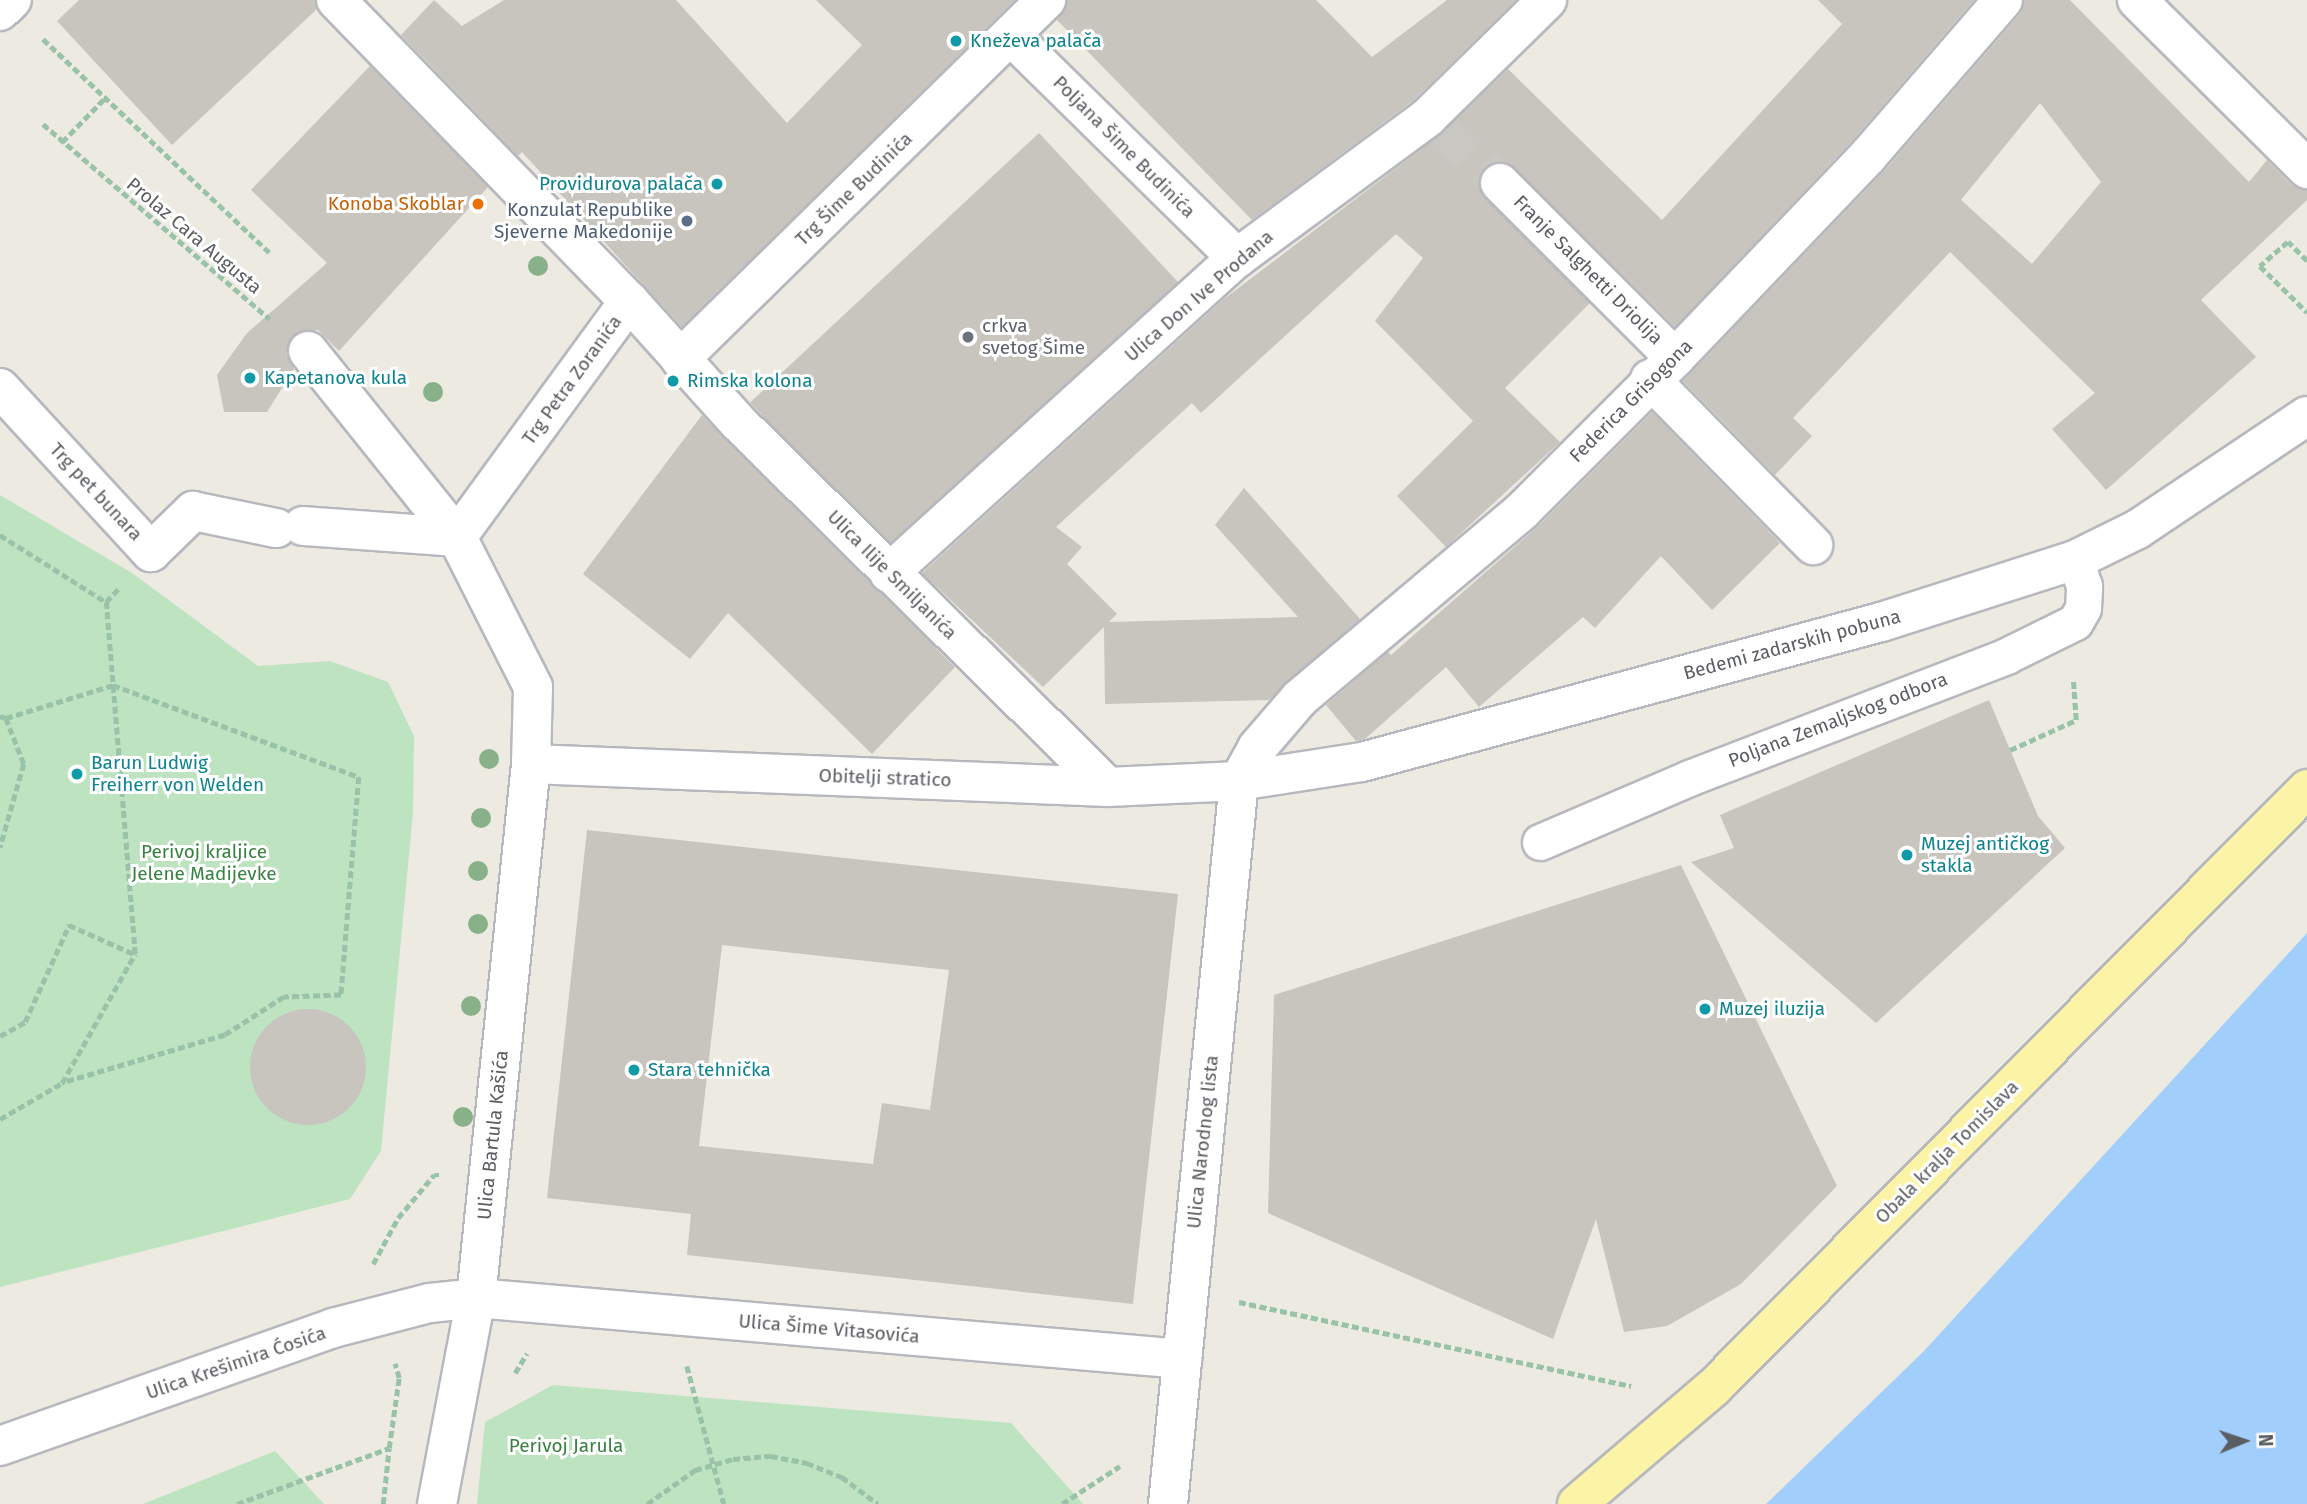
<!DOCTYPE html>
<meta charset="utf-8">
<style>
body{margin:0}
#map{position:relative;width:2307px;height:1504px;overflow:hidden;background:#eceae1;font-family:"Fira Sans",sans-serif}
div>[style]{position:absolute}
.green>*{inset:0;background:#bee3c1}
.water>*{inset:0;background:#a2cefb}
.building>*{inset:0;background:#c8c4be;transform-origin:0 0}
.round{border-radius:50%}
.pedestrian-tunnel>*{height:38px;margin-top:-19px;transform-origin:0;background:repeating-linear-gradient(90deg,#c8c7c1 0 38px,transparent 0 57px)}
.path>*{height:4.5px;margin-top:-2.25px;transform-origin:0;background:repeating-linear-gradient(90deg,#98c3a8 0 7px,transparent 0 10.5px)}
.roads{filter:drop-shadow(2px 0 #b7b8bd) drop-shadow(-2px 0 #b7b8bd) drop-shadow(0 2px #b7b8bd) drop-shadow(0 -2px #b7b8bd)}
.service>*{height:35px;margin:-17.5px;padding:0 17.5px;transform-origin:17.5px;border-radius:17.5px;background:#fff}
.pedestrian>*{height:38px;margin:-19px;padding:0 19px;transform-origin:19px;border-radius:19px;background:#fff}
.minor>*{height:38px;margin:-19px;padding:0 19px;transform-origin:19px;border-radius:19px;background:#fff}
.primary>*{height:38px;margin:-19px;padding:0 19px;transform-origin:19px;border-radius:19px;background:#fbf4a7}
.trees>*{width:20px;height:20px;margin:-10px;border-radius:50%;background:#89b189}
.dots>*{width:19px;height:19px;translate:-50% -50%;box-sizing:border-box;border:4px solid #fff;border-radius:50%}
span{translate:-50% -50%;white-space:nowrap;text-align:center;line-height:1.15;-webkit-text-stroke:6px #fff;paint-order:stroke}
.culture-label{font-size:19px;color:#0d838f}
.left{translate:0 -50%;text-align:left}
.right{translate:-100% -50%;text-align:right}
.street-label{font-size:19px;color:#5a5d61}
.food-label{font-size:19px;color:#c56008}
.service-label{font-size:19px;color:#4e5e75}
.worship-label{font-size:19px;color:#5b616d}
.park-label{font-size:19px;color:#388241}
.north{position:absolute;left:2209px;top:1406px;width:70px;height:70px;-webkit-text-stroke:5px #fff;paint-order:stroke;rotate:88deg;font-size:19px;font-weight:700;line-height:28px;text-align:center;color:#5a5d61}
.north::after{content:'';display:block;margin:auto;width:24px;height:32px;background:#5a5d61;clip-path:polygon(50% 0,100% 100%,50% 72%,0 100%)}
</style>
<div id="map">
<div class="green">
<i style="clip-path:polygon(0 495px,132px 573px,258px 666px,330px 661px,388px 682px,414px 736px,413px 813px,381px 1151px,350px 1199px,0 1287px)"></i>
<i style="clip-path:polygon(553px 1385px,1011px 1423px,1083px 1504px,477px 1504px,485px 1422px)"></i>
<i style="clip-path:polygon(275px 1451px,324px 1504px,143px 1504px)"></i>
</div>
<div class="water">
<i style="clip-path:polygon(2307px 933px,2307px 1504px,1766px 1504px,1924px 1351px)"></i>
</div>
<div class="building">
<i style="clip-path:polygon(79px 0,315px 0,317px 9px,172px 145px,57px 21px)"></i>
<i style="clip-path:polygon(434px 0,462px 26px,504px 0,676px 0,787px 123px,862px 45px,816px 0,1015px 0,682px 327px,522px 152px,518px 156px,401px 35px)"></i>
<i style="clip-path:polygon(1067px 0,1316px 0,1372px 57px,1447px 0,1516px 0,1414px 100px,1252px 220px,1057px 20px)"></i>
<i style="clip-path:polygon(1818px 0,1974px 0,1852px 141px,1675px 327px,1515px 168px,1495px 162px,1484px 168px,1479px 188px,1485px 198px,1590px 303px,1505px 388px,1560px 442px,1446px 547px,1397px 496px,1473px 421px,1375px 321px,1423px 258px,1396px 234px,1201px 413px,1192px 403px,1056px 527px,1082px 547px,1067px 564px,1117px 614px,1109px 622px,1298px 617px,1215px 525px,1244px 488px,1360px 619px,1269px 700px,1105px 704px,1104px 627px,1043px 687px,922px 573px,1224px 299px,1441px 134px,1508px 69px,1662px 220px,1842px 24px)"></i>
<i style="clip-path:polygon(evenodd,2024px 0,2070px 0,2249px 182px,2267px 160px,2292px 185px,2307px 190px,2307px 200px,2201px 300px,2256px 357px,2106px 490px,2052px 429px,2095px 393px,1950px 252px,1793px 418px,1812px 436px,1775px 475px,1683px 381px,1885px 170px,2020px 14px,2024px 0,2040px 103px,2101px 182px,2032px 264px,1961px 200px,2040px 103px)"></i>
<i style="clip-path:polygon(370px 66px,488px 187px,339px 351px,318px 330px,295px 334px,286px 354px,294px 369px,267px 412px,224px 412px,217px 375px,247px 333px,327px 263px,251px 190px)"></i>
<i style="left:1039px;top:133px;width:204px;height:395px;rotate:47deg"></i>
<i style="clip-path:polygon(1652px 412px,1780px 543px,1712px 610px,1661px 556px,1595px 628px,1583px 617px,1479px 707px,1446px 667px,1365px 739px,1356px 741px,1326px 705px,1388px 652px,1391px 655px,1536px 528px)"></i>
<i style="clip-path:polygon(702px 415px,955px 667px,872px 754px,728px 613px,690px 659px,583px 574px)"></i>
<i style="clip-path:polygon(1989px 700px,2038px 816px,2065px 848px,1876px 1023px,1691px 862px,1734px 848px,1720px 815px)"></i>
<i style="clip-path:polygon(evenodd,587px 830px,1178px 894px,1133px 1304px,687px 1255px,691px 1214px,547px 1198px,587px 830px,722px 945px,949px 970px,930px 1110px,882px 1103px,873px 1164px,699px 1146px,722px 945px)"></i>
<i style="clip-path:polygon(1681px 865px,1837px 1186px,1741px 1284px,1667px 1326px,1624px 1332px,1596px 1219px,1553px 1339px,1268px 1213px,1274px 995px)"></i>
<i class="round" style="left:250px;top:1009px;width:116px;height:116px"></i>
</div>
<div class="pedestrian-tunnel">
<i style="left:1440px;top:129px;width:81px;rotate:42deg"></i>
</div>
<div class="path">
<i style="left:43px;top:39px;width:311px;rotate:43.3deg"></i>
<i style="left:43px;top:124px;width:299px;rotate:40.7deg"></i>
<i style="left:62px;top:142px;width:60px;rotate:-45.7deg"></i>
<i style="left:2307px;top:261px;width:27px;rotate:-135deg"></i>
<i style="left:2288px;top:242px;width:37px;rotate:139deg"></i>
<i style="left:2260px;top:266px;width:66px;rotate:44.4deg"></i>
<i style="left:0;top:535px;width:125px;rotate:32.3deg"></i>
<i style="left:0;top:716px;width:6px;rotate:18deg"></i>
<i style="left:6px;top:718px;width:49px;rotate:68.6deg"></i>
<i style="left:24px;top:764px;width:87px;rotate:105.9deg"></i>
<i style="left:6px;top:718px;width:112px;rotate:-17.1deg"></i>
<i style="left:113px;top:685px;width:263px;rotate:20.5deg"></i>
<i style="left:359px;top:777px;width:219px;rotate:94.7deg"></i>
<i style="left:341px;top:995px;width:57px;rotate:178deg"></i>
<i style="left:284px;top:997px;width:70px;rotate:147.2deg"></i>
<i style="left:225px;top:1035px;width:170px;rotate:163.6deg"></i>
<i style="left:2010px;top:750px;width:72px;rotate:-24.4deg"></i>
<i style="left:2076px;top:720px;width:42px;rotate:-94.1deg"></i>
<i style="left:0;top:1036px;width:29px;rotate:-29deg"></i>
<i style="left:25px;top:1022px;width:107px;rotate:-65.6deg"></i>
<i style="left:69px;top:925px;width:71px;rotate:24deg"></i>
<i style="left:0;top:1119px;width:72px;rotate:-30.1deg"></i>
<i style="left:62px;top:1083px;width:148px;rotate:-60.5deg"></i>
<i style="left:135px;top:954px;width:353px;rotate:-94.7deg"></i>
<i style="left:106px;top:602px;width:18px;rotate:-47deg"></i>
<i style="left:373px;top:1264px;width:52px;rotate:-61.5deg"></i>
<i style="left:398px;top:1218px;width:56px;rotate:-50.1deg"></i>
<i style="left:434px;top:1175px;width:5px"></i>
<i style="left:1239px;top:1302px;width:401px;rotate:12.1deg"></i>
<i style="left:687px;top:1366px;width:143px;rotate:75deg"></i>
<i style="left:515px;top:1373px;width:23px;rotate:-59deg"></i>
<i style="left:237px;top:1504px;width:162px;rotate:-20.2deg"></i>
<i style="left:389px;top:1448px;width:71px;rotate:-81.9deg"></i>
<i style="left:399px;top:1378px;width:15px;rotate:-106deg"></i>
<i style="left:383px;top:1504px;width:56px;rotate:-83.9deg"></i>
<i style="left:647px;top:1504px;width:59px;rotate:-35.3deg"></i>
<i style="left:695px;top:1470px;width:40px;rotate:-16deg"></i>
<i style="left:733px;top:1459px;width:38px;rotate:-5deg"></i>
<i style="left:771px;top:1456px;width:37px;rotate:11deg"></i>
<i style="left:807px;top:1463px;width:38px;rotate:22deg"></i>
<i style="left:842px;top:1477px;width:45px;rotate:36.9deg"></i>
<i style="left:1062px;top:1504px;width:69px;rotate:-33.2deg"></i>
</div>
<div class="roads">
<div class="service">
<i style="left:1540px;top:842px;width:162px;rotate:-23.2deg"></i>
<i style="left:1689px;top:778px;width:340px;rotate:-21deg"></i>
<i style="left:2006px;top:656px;width:77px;rotate:-26.2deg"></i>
<i style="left:2075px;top:622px;width:16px;rotate:-60deg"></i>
<i style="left:2083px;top:608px;width:22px;rotate:-87deg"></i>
<i style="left:2084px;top:586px;width:28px;rotate:-109deg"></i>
</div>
<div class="pedestrian">
<i style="left:336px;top:0;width:420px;rotate:45.8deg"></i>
<i style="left:629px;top:301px;width:164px;rotate:48deg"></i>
<i style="left:739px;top:423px;width:518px;rotate:44.61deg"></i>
<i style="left:2137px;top:0;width:240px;rotate:44.8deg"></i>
<i style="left:1011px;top:36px;width:317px;rotate:44.5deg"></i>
<i style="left:1500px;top:183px;width:247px;rotate:45deg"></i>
<i style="left:308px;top:351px;width:238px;rotate:51.3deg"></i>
<i style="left:457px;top:537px;width:168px;rotate:63.1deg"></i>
<i style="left:533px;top:687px;width:77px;rotate:91.5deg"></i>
<i style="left:680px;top:359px;width:513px;rotate:-44.45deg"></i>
<i style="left:1650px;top:379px;width:233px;rotate:45.5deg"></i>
<i style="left:0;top:388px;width:223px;rotate:47.4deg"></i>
<i style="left:151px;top:552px;width:59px;rotate:-44.3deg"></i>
<i style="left:193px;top:511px;width:85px;rotate:11.6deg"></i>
<i style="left:303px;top:526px;width:154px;rotate:4.1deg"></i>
<i style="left:457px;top:537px;width:292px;rotate:-53.9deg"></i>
<i style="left:2075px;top:560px;width:70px;rotate:-26.2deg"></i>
<i style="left:2138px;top:529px;width:203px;rotate:-33.8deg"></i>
<i style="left:889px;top:573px;width:469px;rotate:-42.2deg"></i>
<i style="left:1237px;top:258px;width:237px;rotate:-36.4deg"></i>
<i style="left:1428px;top:117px;width:167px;rotate:-44.5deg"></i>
<i style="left:1239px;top:781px;width:38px;rotate:-61deg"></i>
<i style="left:1257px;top:748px;width:66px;rotate:-49.3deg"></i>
<i style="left:1300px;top:698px;width:290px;rotate:-40.1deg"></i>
<i style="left:1522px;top:511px;width:216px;rotate:-45deg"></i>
<i style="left:1675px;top:358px;width:279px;rotate:-46.3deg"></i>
<i style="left:1868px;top:156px;width:206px;rotate:-49.1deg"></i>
</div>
<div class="minor">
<i style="left:0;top:11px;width:16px;rotate:-43deg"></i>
<i style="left:0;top:1446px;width:353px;rotate:-19.5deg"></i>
<i style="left:333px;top:1328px;width:100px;rotate:-14.5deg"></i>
<i style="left:430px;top:1303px;width:46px;rotate:-6.2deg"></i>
<i style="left:476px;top:1298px;width:709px;rotate:4.94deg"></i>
<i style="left:437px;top:1504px;width:210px;rotate:-79.3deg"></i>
<i style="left:476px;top:1298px;width:537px;rotate:-84.12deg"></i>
<i style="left:531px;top:764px;width:577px;rotate:2.28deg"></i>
<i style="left:1108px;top:787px;width:131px;rotate:-2.6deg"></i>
<i style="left:1239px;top:781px;width:124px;rotate:-8.8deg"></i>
<i style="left:1362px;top:762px;width:538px;rotate:-15.1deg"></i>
<i style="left:1881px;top:622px;width:204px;rotate:-17.7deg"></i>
<i style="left:1168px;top:1504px;width:726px;rotate:-84.39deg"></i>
</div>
<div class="primary">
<i style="left:1577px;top:1504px;width:180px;rotate:-40.5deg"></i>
<i style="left:1714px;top:1387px;width:842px;rotate:-45.24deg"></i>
</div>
</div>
<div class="trees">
<i style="left:538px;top:266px"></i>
<i style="left:433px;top:392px"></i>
<i style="left:489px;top:759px"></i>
<i style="left:481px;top:818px"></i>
<i style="left:478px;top:871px"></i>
<i style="left:478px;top:924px"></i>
<i style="left:471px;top:1006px"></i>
<i style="left:463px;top:1117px"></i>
</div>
<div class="dots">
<i style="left:956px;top:41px;background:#0f9aa8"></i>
<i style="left:717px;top:184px;background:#0f9aa8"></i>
<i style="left:478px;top:204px;background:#e8710a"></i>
<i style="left:687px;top:221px;background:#5c6f8a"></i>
<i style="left:968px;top:337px;background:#6b7280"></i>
<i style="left:250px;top:378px;background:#0f9aa8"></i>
<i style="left:673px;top:381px;background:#0f9aa8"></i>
<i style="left:77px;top:774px;background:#0f9aa8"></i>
<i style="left:1907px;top:855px;background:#0f9aa8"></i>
<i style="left:1705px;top:1009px;background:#0f9aa8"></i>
<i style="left:634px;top:1070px;background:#0f9aa8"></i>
</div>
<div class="culture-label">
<span class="left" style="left:970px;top:41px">Kneževa palača</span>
<span class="right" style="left:703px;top:184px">Providurova palača</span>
<span class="left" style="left:264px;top:378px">Kapetanova kula</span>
<span class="left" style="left:687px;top:381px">Rimska kolona</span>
<span class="left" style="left:91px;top:774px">Barun Ludwig<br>Freiherr von Welden</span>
<span class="left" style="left:1921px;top:855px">Muzej antičkog<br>stakla</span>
<span class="left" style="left:1719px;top:1009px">Muzej iluzija</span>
<span class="left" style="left:648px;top:1070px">Stara tehnička</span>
</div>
<div class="street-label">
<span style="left:1124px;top:147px;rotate:45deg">Poljana Šime Budinića</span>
<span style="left:854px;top:189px;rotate:-44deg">Trg Šime Budinića</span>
<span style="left:194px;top:236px;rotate:40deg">Prolaz Cara Augusta</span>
<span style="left:1588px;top:270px;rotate:45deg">Franje Salghetti Driolija</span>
<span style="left:1199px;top:296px;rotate:-41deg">Ulica Don Ive Prodana</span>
<span style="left:572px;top:380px;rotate:-54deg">Trg Petra Zoranića</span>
<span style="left:1631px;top:401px;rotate:-45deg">Federica Grisogona</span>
<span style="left:96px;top:492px;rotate:47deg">Trg pet bunara</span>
<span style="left:892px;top:575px;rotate:45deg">Ulica Ilije Smiljanića</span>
<span style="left:1792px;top:645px;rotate:-15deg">Bedemi zadarskih pobuna</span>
<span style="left:1838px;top:720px;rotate:-21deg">Poljana Zemaljskog odbora</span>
<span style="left:885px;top:778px;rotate:2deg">Obitelji stratico</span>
<span style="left:493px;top:1135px;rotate:-84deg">Ulica Bartula Kašića</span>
<span style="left:1203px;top:1142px;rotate:-84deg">Ulica Narodnog lista</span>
<span style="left:1947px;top:1152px;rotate:-45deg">Obala kralja Tomislava</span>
<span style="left:829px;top:1329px;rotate:5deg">Ulica Šime Vitasovića</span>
<span style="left:236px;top:1363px;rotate:-19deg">Ulica Krešimira Ćosića</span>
</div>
<div class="food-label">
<span class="right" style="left:464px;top:204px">Konoba Skoblar</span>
</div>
<div class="service-label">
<span class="right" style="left:673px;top:221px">Konzulat Republike<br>Sjeverne Makedonije</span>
</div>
<div class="worship-label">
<span class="left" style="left:982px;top:337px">crkva<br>svetog Šime</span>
</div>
<div class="park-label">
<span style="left:204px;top:863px">Perivoj kraljice<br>Jelene Madijevke</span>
<span style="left:566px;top:1446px">Perivoj Jarula</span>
</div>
<div class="north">N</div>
</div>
